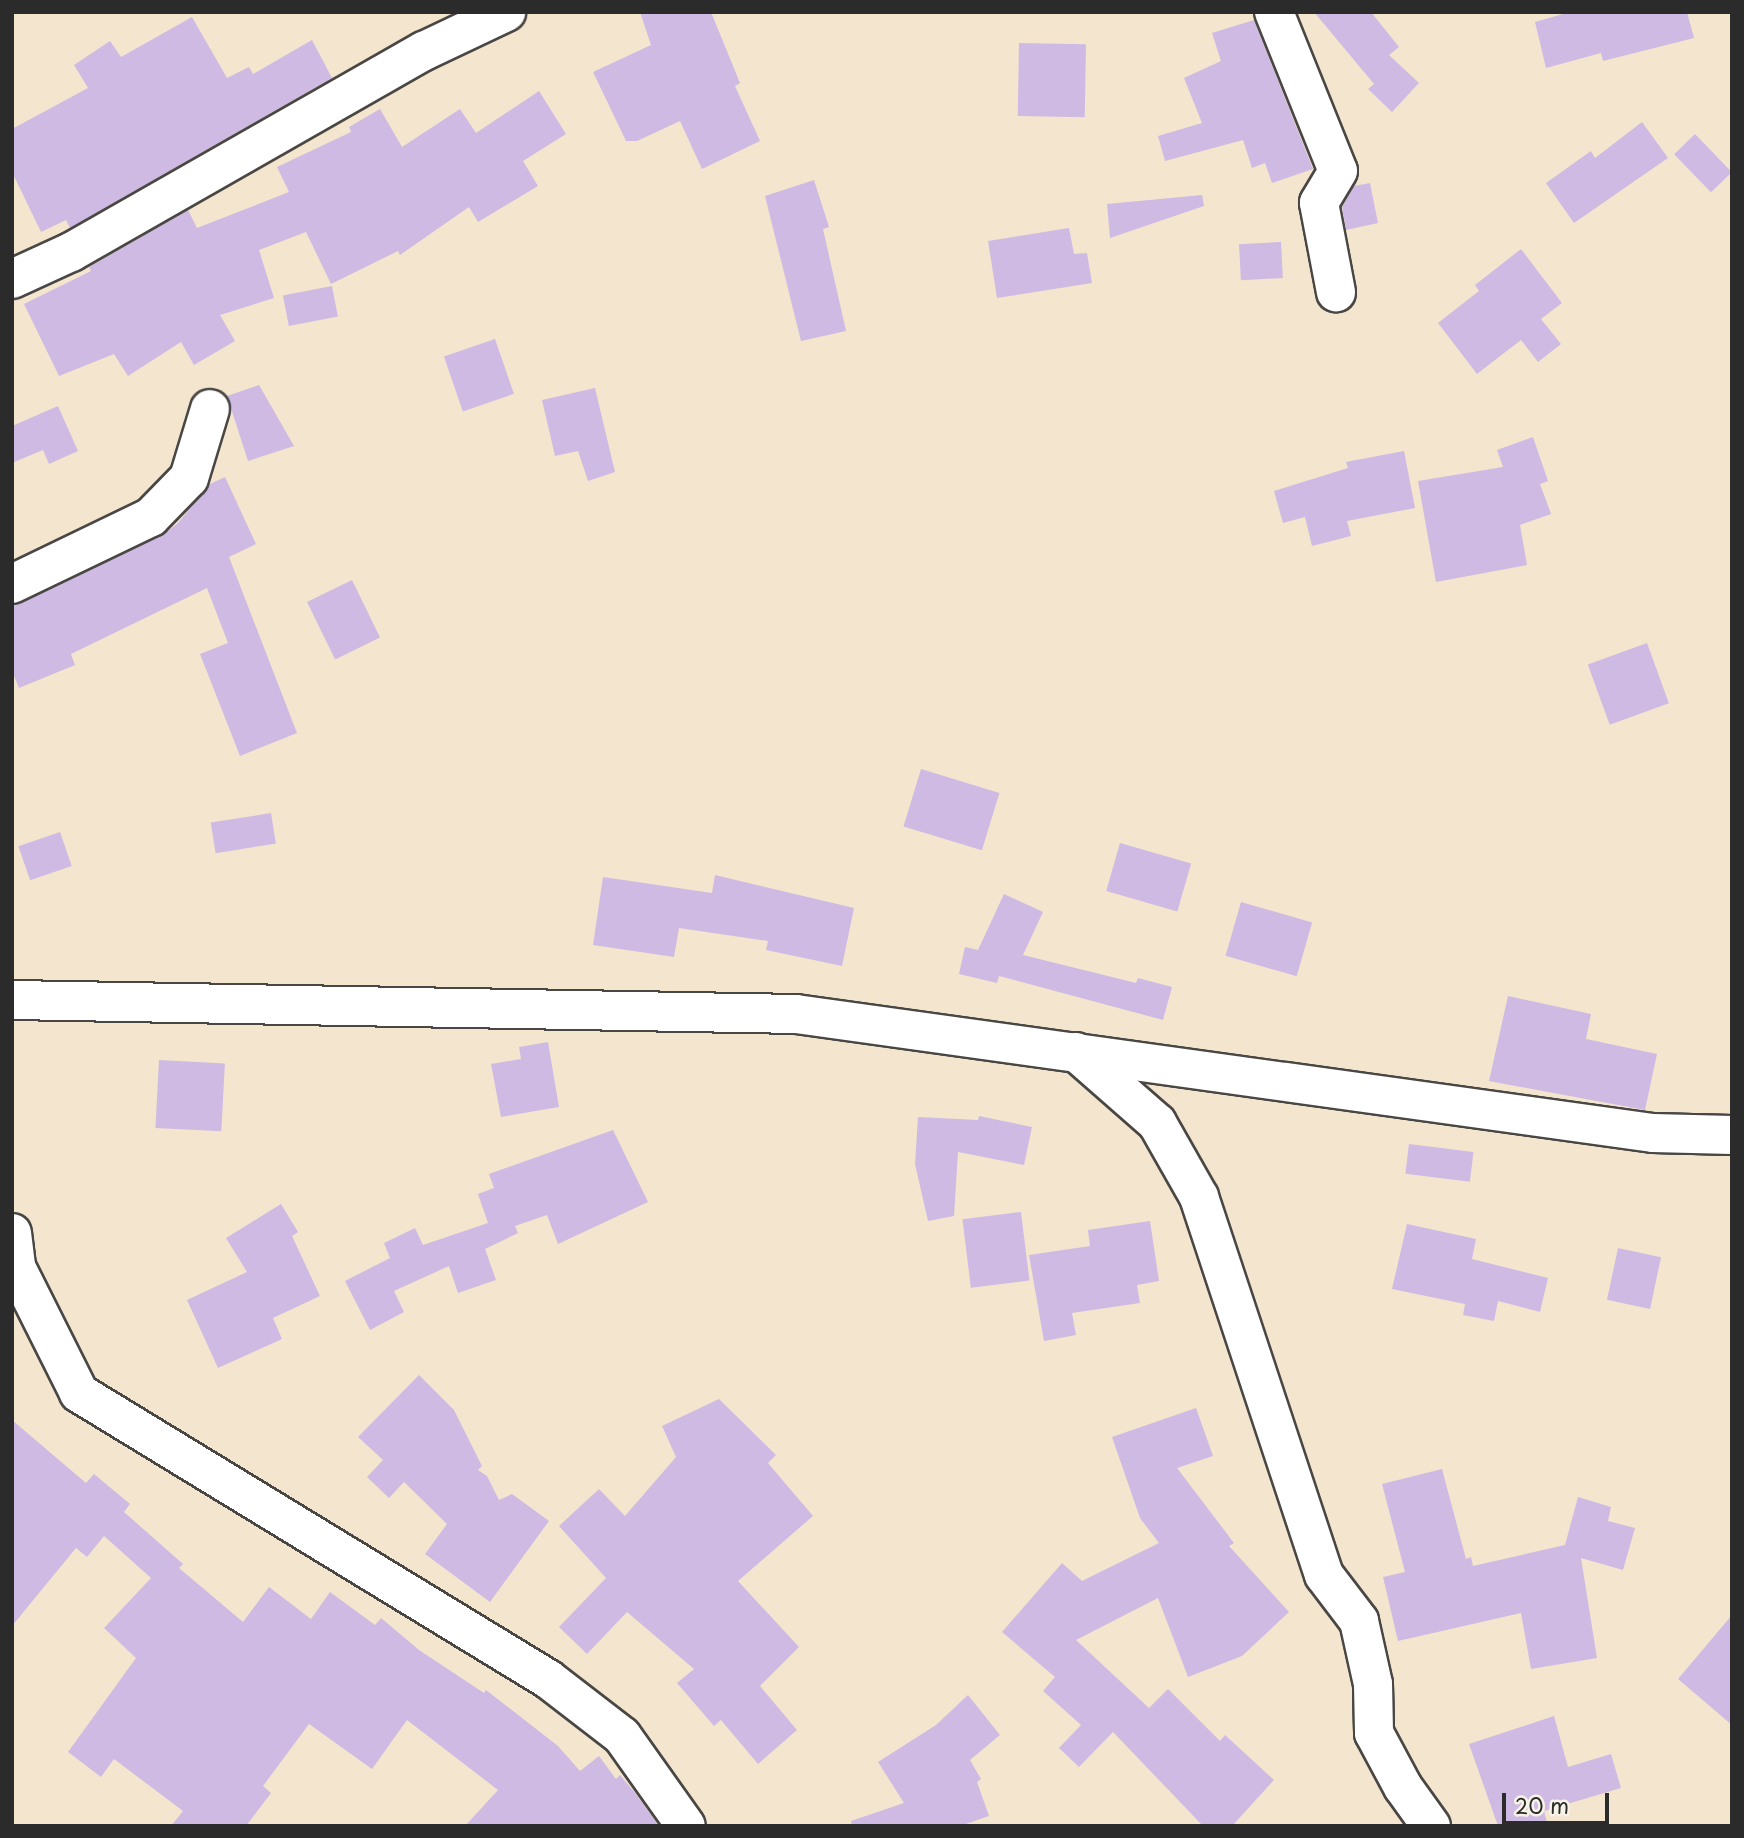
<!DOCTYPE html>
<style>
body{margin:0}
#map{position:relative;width:1744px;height:1838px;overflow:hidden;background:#f4e5cf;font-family:"Playpen Sans",sans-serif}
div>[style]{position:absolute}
.building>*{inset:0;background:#cfbae3;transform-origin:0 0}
.roads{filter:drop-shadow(2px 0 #494744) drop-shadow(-2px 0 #494744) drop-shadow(0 2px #494744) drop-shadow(0 -2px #494744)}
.minor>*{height:38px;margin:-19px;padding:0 19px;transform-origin:19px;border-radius:19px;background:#fff}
span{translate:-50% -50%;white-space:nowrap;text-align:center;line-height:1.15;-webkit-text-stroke:5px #f7f3e8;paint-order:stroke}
.frame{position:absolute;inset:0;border:14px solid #2b2b2b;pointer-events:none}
.scale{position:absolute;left:1502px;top:1793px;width:107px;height:32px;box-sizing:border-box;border:4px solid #2b2b2b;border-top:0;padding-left:9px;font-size:21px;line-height:24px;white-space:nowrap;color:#2b2b2b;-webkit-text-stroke:5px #f7f3e8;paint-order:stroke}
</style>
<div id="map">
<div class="building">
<i style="clip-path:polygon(640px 12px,711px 12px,740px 83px,735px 86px,760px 141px,702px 169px,680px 121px,637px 141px,626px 141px,593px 72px,651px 45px)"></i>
<i style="clip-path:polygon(1314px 12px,1371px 12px,1399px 47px,1389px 55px,1419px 83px,1392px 112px,1368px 89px,1374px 84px)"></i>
<i style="clip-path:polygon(1570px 12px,1687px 12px,1694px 38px,1603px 61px,1601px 53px,1546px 68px,1535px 22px)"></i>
<i style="clip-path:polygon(192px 17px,227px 78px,249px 67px,253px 74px,312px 40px,332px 78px,70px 228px,66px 220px,41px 232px,12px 172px,12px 129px,88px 88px,74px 65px,110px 41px,121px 57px)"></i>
<i style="clip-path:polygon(1254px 20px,1313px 169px,1272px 183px,1265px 163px,1252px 168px,1243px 140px,1165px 161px,1158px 136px,1202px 123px,1184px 78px,1221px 61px,1212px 33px)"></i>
<i style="left:1019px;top:43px;width:67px;height:73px;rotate:1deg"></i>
<i style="clip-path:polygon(539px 91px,566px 134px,523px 161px,538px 186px,478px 222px,469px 207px,400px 255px,398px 251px,331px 284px,306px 232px,259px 250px,274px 298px,220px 315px,235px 341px,194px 365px,181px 342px,128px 376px,114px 354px,59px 376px,24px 304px,91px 271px,89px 267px,188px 210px,197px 228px,289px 192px,277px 167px,351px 132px,349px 127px,380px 109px,402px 147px,460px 109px,476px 133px)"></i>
<i style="clip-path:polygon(1642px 122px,1668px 158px,1574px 223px,1546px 183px,1591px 151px,1595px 158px)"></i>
<i style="left:1695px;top:134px;width:53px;height:29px;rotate:46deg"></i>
<i style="clip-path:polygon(814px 180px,829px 227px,823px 229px,846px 331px,801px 341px,765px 196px)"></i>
<i style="clip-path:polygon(1370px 183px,1378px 223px,1346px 230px,1342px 207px,1354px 186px)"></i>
<i style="clip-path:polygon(1202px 195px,1204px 206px,1110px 238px,1107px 204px)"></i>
<i style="clip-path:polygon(1069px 228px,1074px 254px,1087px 253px,1092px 283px,997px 298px,988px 241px)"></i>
<i style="left:1281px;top:242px;width:36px;height:42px;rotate:87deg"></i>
<i style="clip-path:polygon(1521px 249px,1562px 303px,1541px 319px,1561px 344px,1538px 362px,1521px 340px,1477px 374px,1438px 323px,1479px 291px,1475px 285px)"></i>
<i style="left:332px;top:286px;width:31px;height:50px;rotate:79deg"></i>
<i style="left:495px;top:339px;width:58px;height:54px;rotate:71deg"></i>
<i style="clip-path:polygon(259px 385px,294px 446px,248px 461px,227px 396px)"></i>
<i style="clip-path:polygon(595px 388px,615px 472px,588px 481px,578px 451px,555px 456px,542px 400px)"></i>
<i style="clip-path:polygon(58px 406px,78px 451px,49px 464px,43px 450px,12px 463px,12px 426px)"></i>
<i style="clip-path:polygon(1533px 437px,1548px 481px,1540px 484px,1551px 514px,1520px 525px,1527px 565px,1436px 582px,1418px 481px,1503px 467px,1497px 450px)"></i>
<i style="clip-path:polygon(1404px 451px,1415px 508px,1347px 521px,1351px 536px,1312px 546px,1305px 517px,1283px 523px,1274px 491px,1348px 468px,1346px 462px)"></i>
<i style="clip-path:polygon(225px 477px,256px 544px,229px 557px,297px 733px,240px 756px,200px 654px,228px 643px,207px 588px,71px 654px,75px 665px,19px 688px,12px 671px,12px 606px,161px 536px,178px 523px,210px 484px)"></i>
<i style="left:352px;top:580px;width:64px;height:50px;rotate:64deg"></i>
<i style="left:1647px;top:643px;width:64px;height:63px;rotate:70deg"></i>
<i style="left:921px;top:769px;width:82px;height:60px;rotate:17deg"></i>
<i style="left:271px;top:813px;width:31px;height:61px;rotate:81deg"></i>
<i style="left:60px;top:832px;width:36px;height:44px;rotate:71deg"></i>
<i style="left:1120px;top:843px;width:74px;height:50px;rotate:16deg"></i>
<i style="clip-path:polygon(715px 875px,854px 908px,842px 966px,766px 950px,768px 941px,679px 928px,674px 957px,593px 945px,603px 877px,712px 893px)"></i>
<i style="clip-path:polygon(1004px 894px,1043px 912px,1023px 955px,1136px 983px,1138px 978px,1172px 987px,1163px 1020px,999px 976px,997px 983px,959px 974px,965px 947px,978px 950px)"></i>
<i style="left:1241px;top:902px;width:74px;height:56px;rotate:16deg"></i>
<i style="clip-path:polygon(1508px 996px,1591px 1014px,1586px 1039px,1657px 1054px,1645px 1110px,1489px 1081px)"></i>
<i style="clip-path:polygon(548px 1042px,559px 1107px,501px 1117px,491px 1064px,521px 1059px,519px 1047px)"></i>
<i style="left:159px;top:1060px;width:66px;height:68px;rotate:3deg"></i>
<i style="clip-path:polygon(979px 1116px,1032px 1127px,1024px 1165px,958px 1152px,954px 1216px,928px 1221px,915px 1164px,918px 1117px,978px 1120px)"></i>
<i style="clip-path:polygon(613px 1130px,648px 1202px,558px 1244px,547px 1215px,515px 1226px,518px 1233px,485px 1249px,496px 1280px,458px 1293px,449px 1266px,394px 1291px,404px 1312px,370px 1330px,345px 1281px,390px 1258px,384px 1243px,415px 1228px,423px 1245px,488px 1223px,478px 1194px,494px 1188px,489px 1174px)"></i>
<i style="left:1409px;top:1144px;width:65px;height:30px;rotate:7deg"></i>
<i style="clip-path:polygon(281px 1204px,298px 1232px,292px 1236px,320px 1296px,273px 1318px,282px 1339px,218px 1368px,187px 1300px,247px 1272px,226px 1238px)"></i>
<i style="left:1021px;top:1212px;width:69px;height:59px;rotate:83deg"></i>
<i style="clip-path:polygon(1150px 1221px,1159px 1281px,1137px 1285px,1140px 1303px,1072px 1313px,1076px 1335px,1044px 1341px,1029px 1255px,1090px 1246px,1088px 1230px)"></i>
<i style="clip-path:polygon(1407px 1224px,1476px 1239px,1472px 1259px,1548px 1278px,1540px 1312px,1498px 1301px,1494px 1321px,1463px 1315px,1465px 1304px,1392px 1289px)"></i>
<i style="left:1618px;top:1248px;width:44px;height:53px;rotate:12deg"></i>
<i style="clip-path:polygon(419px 1375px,454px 1410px,482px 1466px,478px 1470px,487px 1476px,499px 1500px,512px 1494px,549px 1521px,490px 1602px,425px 1554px,447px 1524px,404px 1482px,389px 1498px,367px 1477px,383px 1460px,358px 1437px)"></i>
<i style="clip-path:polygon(719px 1399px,776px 1455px,768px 1463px,813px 1516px,738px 1581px,799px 1647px,760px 1686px,797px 1730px,758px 1764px,721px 1720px,714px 1726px,677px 1683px,694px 1669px,627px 1612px,587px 1654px,559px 1627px,606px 1578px,559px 1526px,599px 1489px,625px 1516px,676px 1457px,662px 1426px)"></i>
<i style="clip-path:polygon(1196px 1408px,1213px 1456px,1177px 1468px,1234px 1543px,1229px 1546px,1289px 1612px,1242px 1656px,1188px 1677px,1158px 1598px,1076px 1640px,1149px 1708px,1168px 1689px,1220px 1741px,1225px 1735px,1274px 1780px,1232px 1826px,1203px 1826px,1113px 1732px,1079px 1767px,1059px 1748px,1081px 1725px,1043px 1691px,1055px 1677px,1002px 1632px,1062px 1563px,1082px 1581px,1159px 1543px,1140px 1518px,1112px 1437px)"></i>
<i style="clip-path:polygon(12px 1420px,86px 1483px,94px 1474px,130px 1504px,124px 1512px,183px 1564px,179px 1568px,243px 1622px,269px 1587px,311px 1619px,330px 1592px,375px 1625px,381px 1618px,419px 1650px,484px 1693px,486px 1690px,558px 1746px,580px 1771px,599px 1756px,616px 1779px,620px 1775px,636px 1794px,659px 1826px,465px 1826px,498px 1790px,407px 1720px,372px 1769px,309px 1724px,263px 1786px,271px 1793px,246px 1826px,171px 1826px,183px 1811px,114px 1759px,101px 1777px,68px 1752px,136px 1658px,104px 1628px,151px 1578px,104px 1536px,87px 1557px,76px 1548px,12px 1626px)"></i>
<i style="clip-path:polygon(1442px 1469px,1466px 1559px,1471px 1557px,1473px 1566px,1565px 1545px,1578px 1497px,1611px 1507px,1608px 1521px,1635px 1528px,1623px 1570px,1581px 1558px,1597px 1658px,1531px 1669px,1521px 1613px,1398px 1641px,1383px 1577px,1405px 1572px,1382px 1484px)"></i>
<i style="clip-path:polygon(1732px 1615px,1732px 1725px,1678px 1679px)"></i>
<i style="clip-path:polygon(968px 1695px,1000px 1735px,970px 1760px,981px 1779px,977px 1782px,989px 1816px,960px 1826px,852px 1826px,851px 1821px,904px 1803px,878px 1762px,936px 1725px)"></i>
<i style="clip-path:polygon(1554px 1716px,1568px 1767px,1611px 1754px,1621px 1788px,1544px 1811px,1548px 1826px,1498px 1826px,1469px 1744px)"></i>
</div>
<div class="roads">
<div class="minor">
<i style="left:1274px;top:12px;width:171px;rotate:68.1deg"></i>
<i style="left:1338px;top:171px;width:37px;rotate:121deg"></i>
<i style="left:1319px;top:203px;width:91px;rotate:79.2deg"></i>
<i style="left:12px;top:279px;width:65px;rotate:-24.6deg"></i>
<i style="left:71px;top:252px;width:406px;rotate:-29.7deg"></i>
<i style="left:424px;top:51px;width:91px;rotate:-25.4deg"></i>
<i style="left:12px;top:584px;width:154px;rotate:-25.7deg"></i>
<i style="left:151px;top:517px;width:54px;rotate:-45.7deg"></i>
<i style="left:189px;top:478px;width:72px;rotate:-73.1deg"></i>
<i style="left:12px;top:1000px;width:784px;rotate:1.02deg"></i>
<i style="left:796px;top:1014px;width:865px;rotate:7.91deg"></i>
<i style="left:1653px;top:1133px;width:79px;rotate:1.5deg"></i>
<i style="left:1076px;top:1052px;width:108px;rotate:41.2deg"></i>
<i style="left:1157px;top:1123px;width:85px;rotate:60.4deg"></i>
<i style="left:1199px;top:1197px;width:398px;rotate:71.7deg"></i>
<i style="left:1324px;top:1575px;width:58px;rotate:52.7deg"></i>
<i style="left:1359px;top:1621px;width:65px;rotate:77.5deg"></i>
<i style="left:1373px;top:1684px;width:49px;rotate:88.8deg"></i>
<i style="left:1374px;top:1733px;width:61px;rotate:61.8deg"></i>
<i style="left:1403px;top:1787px;width:48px;rotate:54.3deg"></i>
<i style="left:12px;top:1233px;width:34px;rotate:83deg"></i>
<i style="left:16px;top:1267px;width:141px;rotate:63.4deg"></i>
<i style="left:79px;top:1393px;width:549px;rotate:31.38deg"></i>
<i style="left:548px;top:1679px;width:93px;rotate:37.6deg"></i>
<i style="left:622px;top:1736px;width:110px;rotate:54.6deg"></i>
</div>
</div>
<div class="frame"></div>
<div class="scale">20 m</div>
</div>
